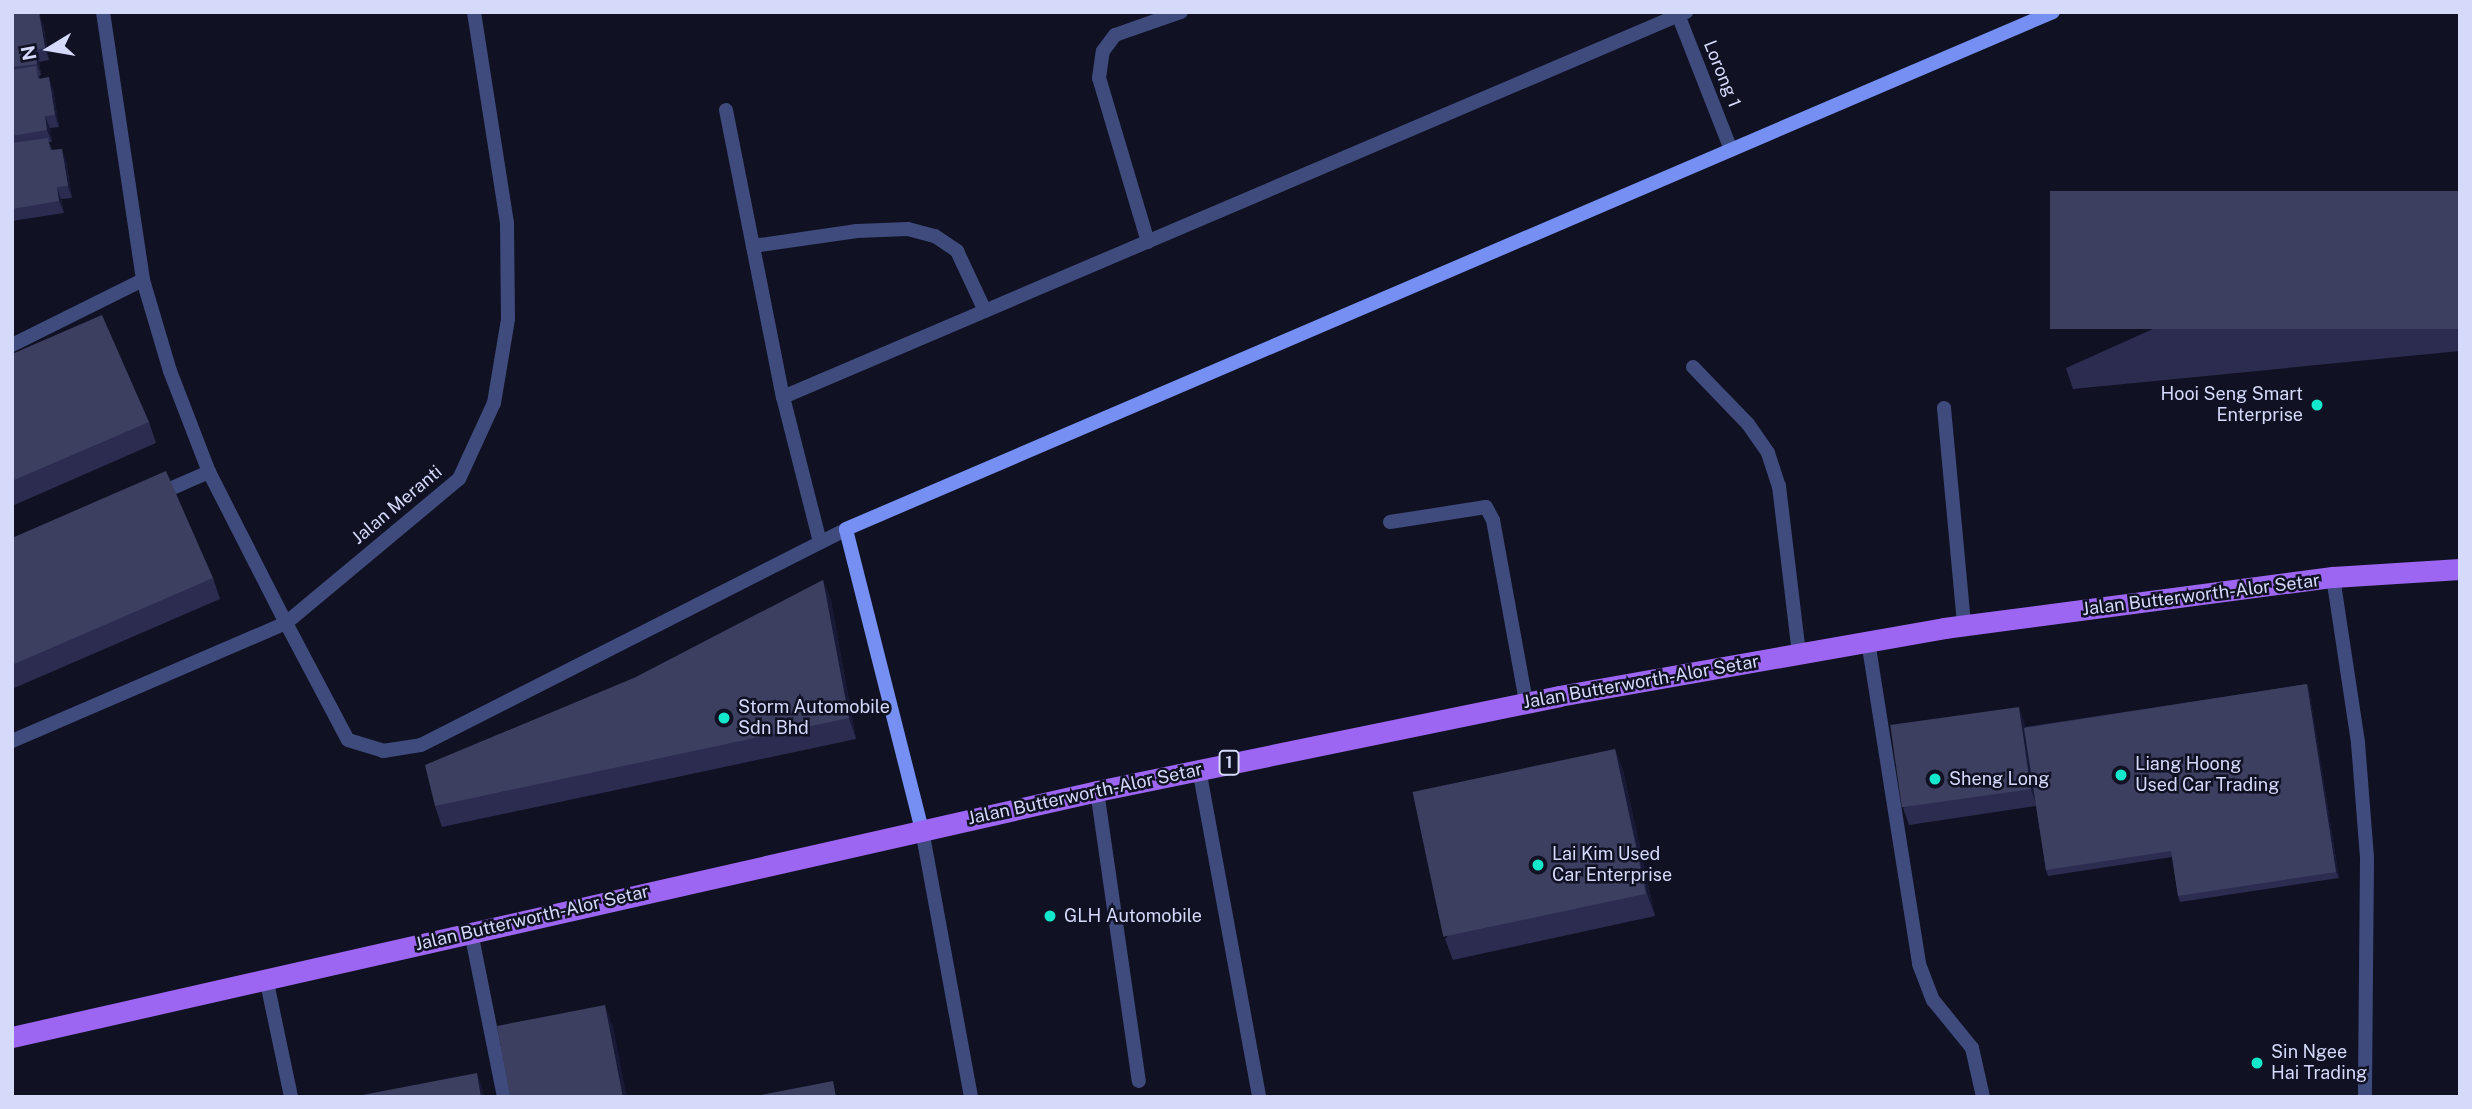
<!DOCTYPE html>
<style>
body{margin:0}
#map{position:relative;width:2472px;height:1109px;overflow:hidden;background:#101123;font-family:"Public Sans",sans-serif}
div>[style]{position:absolute}
.lane>*{height:14px;margin:-7px;padding:0 7px;transform-origin:7px;border-radius:7px;background:#3f4b7d}
.street>*{height:14px;margin:-7px;padding:0 7px;transform-origin:7px;border-radius:7px;background:#3f4b7d}
.secondary>*{height:14px;margin:-7px;padding:0 7px;transform-origin:7px;border-radius:7px;background:#758ff3}
.primary>*{height:21px;margin:-10.5px;padding:0 10.5px;transform-origin:10.5px;border-radius:10.5px;background:#9d66f2}
.wall>*{inset:0;background:#2b2c4f}
.shaded-wall>*{inset:0;background:#181936}
.building>*{inset:0;background:#3d3f61;transform-origin:0 0}
.dots>*{width:19px;height:19px;translate:-50% -50%;box-sizing:border-box;border:4px solid #101123;border-radius:50%}
span{translate:-50% -50%;white-space:nowrap;text-align:center;line-height:1.15;-webkit-text-stroke:5px #101123;paint-order:stroke}
.shield-label span{padding:2px 5px;background:#101123;border:2px solid;border-radius:5px;-webkit-text-stroke-width:0}
.shield-label{font-size:16px;color:#d5dafb;font-weight:700}
.street-label{font-size:18px;color:#d5dafb}
.poi-label{font-size:18px;color:#d5dafb}
.right{translate:-100% -50%;text-align:right}
.left{translate:0 -50%;text-align:left}
.frame{position:absolute;inset:0;border:14px solid #d5dafb;pointer-events:none}
.north{position:absolute;left:14px;top:14px;width:70px;height:70px;-webkit-text-stroke:5px #101123;paint-order:stroke;rotate:259deg;font-size:19px;font-weight:700;line-height:28px;text-align:center;color:#d5dafb}
.north::after{content:'';display:block;margin:auto;width:24px;height:32px;background:#d5dafb;clip-path:polygon(50% 0,100% 100%,50% 72%,0 100%)}
</style>
<div id="map">
<div class="lane">
<i style="left:753px;top:246px;width:105px;rotate:-8.2deg"></i>
<i style="left:857px;top:231px;width:51px;rotate:-2.2deg"></i>
<i style="left:908px;top:229px;width:28px;rotate:15deg"></i>
<i style="left:935px;top:236px;width:27px;rotate:34deg"></i>
<i style="left:957px;top:251px;width:66px;rotate:65deg"></i>
<i style="left:1693px;top:367px;width:79px;rotate:46deg"></i>
<i style="left:1748px;top:424px;width:35px;rotate:55deg"></i>
<i style="left:1768px;top:453px;width:35px;rotate:72deg"></i>
<i style="left:1779px;top:486px;width:168px;rotate:83.2deg"></i>
<i style="left:1944px;top:408px;width:218px;rotate:84.7deg"></i>
<i style="left:156px;top:495px;width:58px;rotate:-23.5deg"></i>
<i style="left:1390px;top:522px;width:97px;rotate:-8.9deg"></i>
<i style="left:1486px;top:507px;width:15px;rotate:62deg"></i>
<i style="left:1493px;top:520px;width:185px;rotate:79.7deg"></i>
<i style="left:2333px;top:577px;width:168px;rotate:81.4deg"></i>
<i style="left:2358px;top:743px;width:115px;rotate:85.5deg"></i>
<i style="left:2367px;top:858px;width:239px;rotate:90.5deg"></i>
<i style="left:286px;top:623px;width:132px;rotate:62.1deg"></i>
<i style="left:348px;top:740px;width:37px;rotate:17deg"></i>
<i style="left:383px;top:751px;width:38px;rotate:-9deg"></i>
<i style="left:421px;top:745px;width:477px;rotate:-26.9deg"></i>
<i style="left:1868px;top:641px;width:327px;rotate:81deg"></i>
<i style="left:1919px;top:964px;width:39px;rotate:69deg"></i>
<i style="left:1933px;top:1000px;width:62px;rotate:50.9deg"></i>
<i style="left:1972px;top:1048px;width:50px;rotate:77.3deg"></i>
<i style="left:1199px;top:769px;width:333px;rotate:79.6deg"></i>
<i style="left:1097px;top:791px;width:293px;rotate:81.8deg"></i>
<i style="left:471px;top:932px;width:168px;rotate:78.7deg"></i>
<i style="left:266px;top:978px;width:122px;rotate:78.1deg"></i>
</div>
<div class="street">
<i style="left:103px;top:12px;width:271px;rotate:81.5deg"></i>
<i style="left:143px;top:280px;width:95px;rotate:73.5deg"></i>
<i style="left:170px;top:371px;width:108px;rotate:68.9deg"></i>
<i style="left:209px;top:472px;width:169px;rotate:63deg"></i>
<i style="left:1677px;top:12px;width:148px;rotate:68.6deg"></i>
<i style="left:726px;top:110px;width:293px;rotate:78.8deg"></i>
<i style="left:783px;top:397px;width:150px;rotate:75.7deg"></i>
<i style="left:1148px;top:242px;width:171px;rotate:-106.6deg"></i>
<i style="left:1099px;top:78px;width:27px;rotate:-82deg"></i>
<i style="left:1103px;top:51px;width:20px;rotate:-53deg"></i>
<i style="left:1115px;top:35px;width:70px;rotate:-19.2deg"></i>
<i style="left:12px;top:345px;width:146px;rotate:-26.4deg"></i>
<i style="left:783px;top:397px;width:982px;rotate:-23.09deg"></i>
<i style="left:12px;top:741px;width:298px;rotate:-23.3deg"></i>
<i style="left:286px;top:623px;width:225px;rotate:-39.8deg"></i>
<i style="left:459px;top:479px;width:84px;rotate:-65.3deg"></i>
<i style="left:494px;top:403px;width:85px;rotate:-80.5deg"></i>
<i style="left:508px;top:319px;width:96px;rotate:-90.6deg"></i>
<i style="left:507px;top:223px;width:214px;rotate:-98.9deg"></i>
<i style="left:922px;top:830px;width:271px;rotate:79.6deg"></i>
</div>
<div class="secondary">
<i style="left:922px;top:830px;width:310px;rotate:-104.2deg"></i>
<i style="left:846px;top:529px;width:1313px;rotate:-23.19deg"></i>
</div>
<div class="primary">
<i style="left:12px;top:1037px;width:1113px;rotate:-12.77deg"></i>
<i style="left:1097px;top:791px;width:472px;rotate:-11.6deg"></i>
<i style="left:1559px;top:696px;width:391px;rotate:-10deg"></i>
<i style="left:1944px;top:628px;width:392px;rotate:-7.5deg"></i>
<i style="left:2333px;top:577px;width:127px;rotate:-3.6deg"></i>
</div>
<div class="wall">
<i style="clip-path:polygon(12px 12px,43px 23px,49px 60px,39px 62px,41px 75px,39px 76px,40px 79px,53px 89px,59px 127px,50px 128px,52px 142px,49px 142px,52px 150px,66px 160px,72px 198px,61px 199px,64px 213px,12px 221px)"></i>
<i style="clip-path:polygon(2460px 191px,2460px 351px,2073px 389px,2066px 368px)"></i>
<i style="clip-path:polygon(12px 354px,149px 422px,156px 443px,12px 506px)"></i>
<i style="clip-path:polygon(12px 538px,213px 578px,220px 599px,12px 689px)"></i>
<i style="clip-path:polygon(823px 580px,831px 601px,856px 739px,442px 827px,435px 806px,636px 677px)"></i>
<i style="clip-path:polygon(2307px 684px,2309px 690px,2339px 878px,2180px 902px,2178px 896px,2172px 857px,2048px 876px,2046px 870px,2036px 806px,1909px 825px,1903px 808px,2025px 724px,2025px 727px)"></i>
<i style="clip-path:polygon(1615px 749px,1623px 770px,1655px 916px,1453px 960px,1445px 939px)"></i>
</div>
<div class="shaded-wall">
<i style="clip-path:polygon(39px 12px,43px 23px,49px 60px,45px 48px)"></i>
<i style="clip-path:polygon(35px 50px,39px 62px,41px 75px,37px 64px)"></i>
<i style="clip-path:polygon(49px 77px,53px 89px,59px 127px,55px 115px)"></i>
<i style="clip-path:polygon(45px 116px,50px 128px,52px 142px,47px 130px)"></i>
<i style="clip-path:polygon(62px 149px,66px 160px,72px 198px,68px 186px)"></i>
<i style="clip-path:polygon(57px 187px,61px 199px,64px 213px,59px 201px)"></i>
<i style="clip-path:polygon(823px 580px,831px 601px,856px 739px,849px 718px)"></i>
<i style="clip-path:polygon(2307px 684px,2309px 690px,2339px 878px,2336px 872px)"></i>
<i style="clip-path:polygon(2019px 707px,2025px 724px,2037px 806px,2031px 789px)"></i>
<i style="clip-path:polygon(1615px 749px,1623px 770px,1655px 916px,1647px 894px)"></i>
<i style="clip-path:polygon(605px 1005px,613px 1026px,627px 1097px,623px 1097px)"></i>
<i style="clip-path:polygon(477px 1073px,483px 1090px,484px 1097px,481px 1097px)"></i>
</div>
<div class="building">
<i style="clip-path:polygon(12px 12px,39px 12px,45px 48px,35px 50px,37px 64px,12px 67px)"></i>
<i style="clip-path:polygon(36px 66px,38px 79px,49px 77px,55px 115px,45px 116px,47px 130px,12px 136px,12px 70px)"></i>
<i style="clip-path:polygon(48px 138px,50px 150px,62px 149px,68px 186px,57px 187px,59px 201px,12px 209px,12px 143px)"></i>
<i style="left:2460px;top:191px;width:138px;height:410px;rotate:90deg"></i>
<i style="clip-path:polygon(102px 315px,149px 422px,12px 481px,12px 354px)"></i>
<i style="clip-path:polygon(166px 471px,213px 578px,12px 665px,12px 538px)"></i>
<i style="clip-path:polygon(823px 580px,849px 718px,435px 806px,425px 765px,636px 677px)"></i>
<i style="clip-path:polygon(2307px 684px,2336px 872px,2178px 896px,2171px 851px,2046px 870px,2024px 728px)"></i>
<i style="left:2019px;top:707px;width:83px;height:130px;rotate:82deg"></i>
<i style="left:1615px;top:749px;width:148px;height:207px;rotate:78deg"></i>
<i style="clip-path:polygon(605px 1005px,623px 1097px,510px 1097px,497px 1026px)"></i>
<i style="clip-path:polygon(477px 1073px,481px 1097px,352px 1097px)"></i>
<i style="clip-path:polygon(833px 1081px,836px 1097px,751px 1097px)"></i>
</div>
<div class="dots">
<i style="left:2317px;top:405px;background:#14e8cc"></i>
<i style="left:724px;top:718px;background:#14e8cc"></i>
<i style="left:2121px;top:775px;background:#14e8cc"></i>
<i style="left:1935px;top:779px;background:#14e8cc"></i>
<i style="left:1538px;top:865px;background:#14e8cc"></i>
<i style="left:1050px;top:916px;background:#14e8cc"></i>
<i style="left:2257px;top:1063px;background:#14e8cc"></i>
</div>
<div class="shield-label">
<span style="left:1229px;top:763px">1</span>
</div>
<div class="street-label">
<span style="left:1722px;top:74px;rotate:68deg">Lorong 1</span>
<span style="left:397px;top:505px;rotate:-40deg">Jalan Meranti</span>
<span style="left:2201px;top:595px;rotate:-7deg">Jalan Butterworth-Alor Setar</span>
<span style="left:1641px;top:682px;rotate:-10deg">Jalan Butterworth-Alor Setar</span>
<span style="left:1085px;top:794px;rotate:-12deg">Jalan Butterworth-Alor Setar</span>
<span style="left:532px;top:918px;rotate:-13deg">Jalan Butterworth-Alor Setar</span>
</div>
<div class="poi-label">
<span class="right" style="left:2303px;top:405px">Hooi Seng Smart<br>Enterprise</span>
<span class="left" style="left:738px;top:718px">Storm Automobile<br>Sdn Bhd</span>
<span class="left" style="left:2135px;top:775px">Liang Hoong<br>Used Car Trading</span>
<span class="left" style="left:1949px;top:779px">Sheng Long</span>
<span class="left" style="left:1552px;top:865px">Lai Kim Used<br>Car Enterprise</span>
<span class="left" style="left:1064px;top:916px">GLH Automobile</span>
<span class="left" style="left:2271px;top:1063px">Sin Ngee<br>Hai Trading</span>
</div>
<div class="frame"></div>
<div class="north">N</div>
</div>
